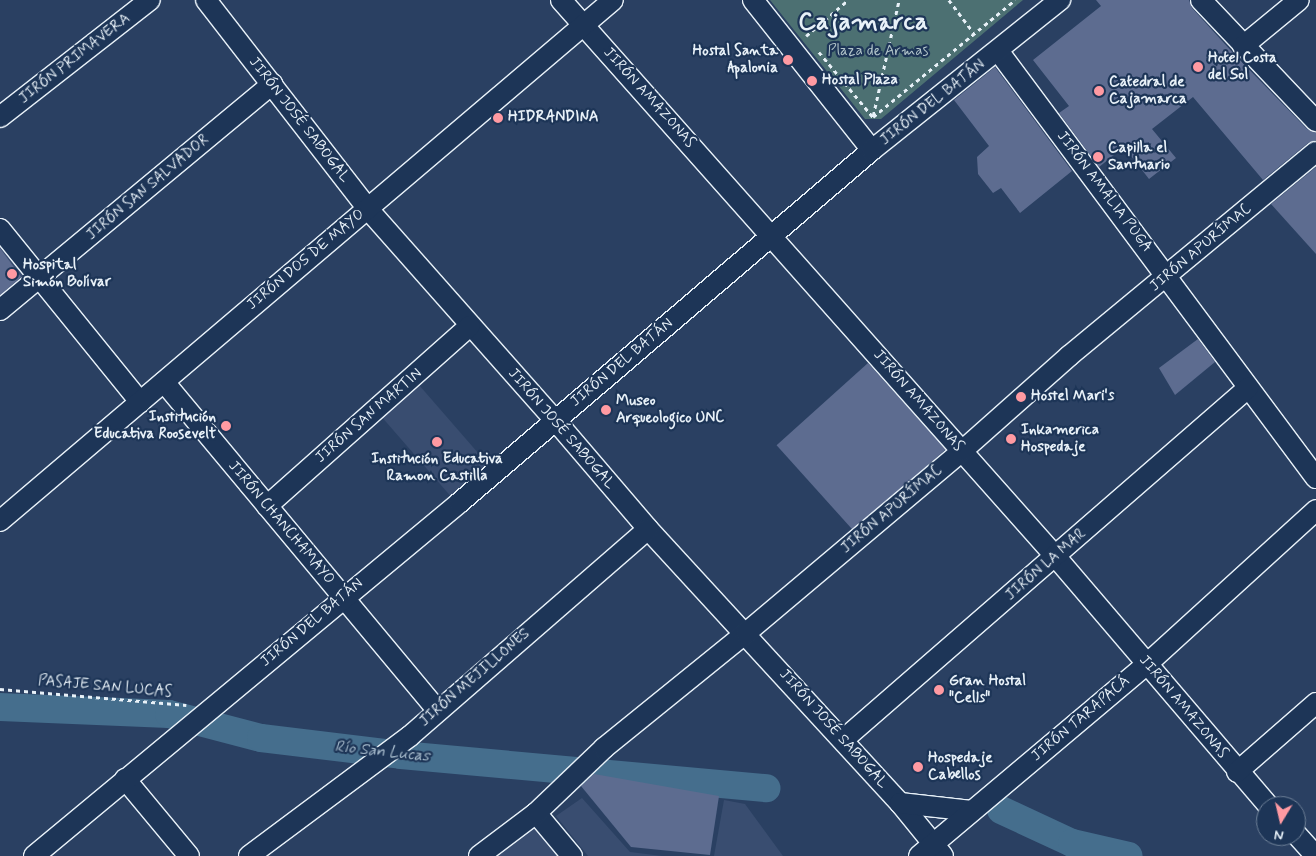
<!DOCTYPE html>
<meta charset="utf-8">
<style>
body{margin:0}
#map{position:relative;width:1316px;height:856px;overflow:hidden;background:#2a4062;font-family:Mynerve,sans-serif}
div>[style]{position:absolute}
.built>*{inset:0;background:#394d70;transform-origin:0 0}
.green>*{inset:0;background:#4c7072}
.river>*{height:28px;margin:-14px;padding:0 14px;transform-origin:14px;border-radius:14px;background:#456e8d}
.building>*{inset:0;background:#5d6c90;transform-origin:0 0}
.path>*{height:2.5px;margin-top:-1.25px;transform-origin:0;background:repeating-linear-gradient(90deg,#e8f1f8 0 4px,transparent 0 8px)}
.roads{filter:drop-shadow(1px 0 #e8f1f8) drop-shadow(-1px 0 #e8f1f8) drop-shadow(0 1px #e8f1f8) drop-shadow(0 -1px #e8f1f8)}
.minor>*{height:20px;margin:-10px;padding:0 10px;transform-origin:10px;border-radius:10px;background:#1d3557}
.dots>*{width:14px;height:14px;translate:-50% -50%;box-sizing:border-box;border:2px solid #1d3557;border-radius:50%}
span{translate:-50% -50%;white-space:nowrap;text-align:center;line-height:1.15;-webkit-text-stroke:4.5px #1d3557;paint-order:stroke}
.poi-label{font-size:15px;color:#e8f1f8;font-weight:700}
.right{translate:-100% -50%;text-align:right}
.left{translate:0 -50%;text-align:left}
.park-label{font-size:15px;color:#b1c4c9}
.street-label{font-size:15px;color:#e8f1f8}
.water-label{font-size:16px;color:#afc3d3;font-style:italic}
.town-label{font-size:25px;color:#e8f1f8;font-weight:700}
.north{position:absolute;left:1256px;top:796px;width:50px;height:50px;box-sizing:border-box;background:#1d3557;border:1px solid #6e8097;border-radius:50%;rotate:189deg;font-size:14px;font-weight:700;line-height:20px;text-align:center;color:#e8f1f8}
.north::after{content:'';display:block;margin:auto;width:18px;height:22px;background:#ff9aa2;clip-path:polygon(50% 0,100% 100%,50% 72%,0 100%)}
</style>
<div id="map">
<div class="built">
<i style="clip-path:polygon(0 245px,28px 279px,0 302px)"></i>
<i style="left:419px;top:385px;width:109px;height:49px;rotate:49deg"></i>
<i style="clip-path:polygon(582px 798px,630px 852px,662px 856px,588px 856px,556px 816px)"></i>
<i style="clip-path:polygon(724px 800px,745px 804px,783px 856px,714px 856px)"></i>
<i style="clip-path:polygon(535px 826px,562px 856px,496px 856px)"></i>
</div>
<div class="green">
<i style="clip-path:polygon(770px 0,1023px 0,881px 119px,865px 119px)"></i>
</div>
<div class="river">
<i style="left:0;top:707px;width:169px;rotate:2.4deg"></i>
<i style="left:169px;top:714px;width:95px;rotate:14.6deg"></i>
<i style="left:261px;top:738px;width:141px;rotate:6.9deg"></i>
<i style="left:401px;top:755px;width:367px;rotate:5.2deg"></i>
<i style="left:1001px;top:810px;width:78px;rotate:24.9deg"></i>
<i style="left:1072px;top:843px;width:58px;rotate:12.8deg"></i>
</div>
<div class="building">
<i style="clip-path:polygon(1096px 0,1189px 0,1192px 8px,1234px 54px,1307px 129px,1316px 133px,1316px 140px,1308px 143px,1263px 180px,1193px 97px,1152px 129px,1176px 158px,1149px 179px,1124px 147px,1099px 167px,1059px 113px,1069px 106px,1033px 60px,1101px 6px)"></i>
<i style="clip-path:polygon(995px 67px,1072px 171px,1020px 213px,1001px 188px,993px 193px,978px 174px,977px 157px,989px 146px,954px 100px)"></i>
<i style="clip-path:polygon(1316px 167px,1316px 254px,1271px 204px)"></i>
<i style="clip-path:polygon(0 248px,21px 277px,0 295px)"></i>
<i style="clip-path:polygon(1198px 339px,1215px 362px,1175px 395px,1159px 368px)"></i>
<i style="left:868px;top:363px;width:116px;height:123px;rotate:48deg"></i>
<i style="clip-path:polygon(594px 774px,719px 796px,710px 855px,631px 847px,581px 786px)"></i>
</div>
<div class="path">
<i style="left:949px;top:0;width:41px;rotate:52.9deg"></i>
<i style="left:806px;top:36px;width:55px;rotate:-40.6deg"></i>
<i style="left:819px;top:52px;width:85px;rotate:50.3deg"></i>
<i style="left:873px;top:117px;width:184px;rotate:-39.5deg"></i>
<i style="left:873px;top:116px;width:119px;rotate:-77.4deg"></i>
<i style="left:0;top:689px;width:187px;rotate:4.9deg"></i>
</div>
<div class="roads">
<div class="minor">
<i style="left:206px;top:0;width:264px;rotate:52.2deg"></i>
<i style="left:368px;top:209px;width:282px;rotate:48.5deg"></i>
<i style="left:555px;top:420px;width:143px;rotate:49.5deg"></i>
<i style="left:648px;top:529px;width:372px;rotate:47.4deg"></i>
<i style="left:900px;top:803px;width:68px;rotate:50.9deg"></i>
<i style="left:561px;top:0;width:745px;rotate:48.37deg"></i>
<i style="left:1056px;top:557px;width:328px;rotate:49.5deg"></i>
<i style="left:753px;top:0;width:191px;rotate:51.6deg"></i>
<i style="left:1201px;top:0;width:167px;rotate:46.5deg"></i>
<i style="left:1243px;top:46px;width:72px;rotate:-39.4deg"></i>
<i style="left:999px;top:52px;width:531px;rotate:53.35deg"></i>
<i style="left:0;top:117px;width:190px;rotate:-38deg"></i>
<i style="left:0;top:229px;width:223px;rotate:51deg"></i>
<i style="left:0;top:310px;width:354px;rotate:-39.7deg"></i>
<i style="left:164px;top:382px;width:427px;rotate:50.2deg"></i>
<i style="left:267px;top:506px;width:271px;rotate:-41.6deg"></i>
<i style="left:0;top:521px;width:804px;rotate:-40.36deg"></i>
<i style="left:843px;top:740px;width:537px;rotate:-41deg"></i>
<i style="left:1237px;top:772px;width:105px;rotate:-41.1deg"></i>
<i style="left:125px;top:779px;width:100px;rotate:50.3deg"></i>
<i style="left:900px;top:803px;width:72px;rotate:6.3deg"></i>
<i style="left:536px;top:813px;width:56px;rotate:50.1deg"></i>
<i style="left:1296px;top:834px;width:30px;rotate:48deg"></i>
<i style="left:34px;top:856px;width:552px;rotate:-39.71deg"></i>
<i style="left:459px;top:503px;width:543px;rotate:-40.52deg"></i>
<i style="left:872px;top:150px;width:241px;rotate:-38.6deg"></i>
<i style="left:249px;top:856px;width:201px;rotate:-36.7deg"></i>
<i style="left:410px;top:736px;width:315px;rotate:-41deg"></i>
<i style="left:479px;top:856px;width:71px;rotate:-37deg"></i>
<i style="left:536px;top:813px;width:94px;rotate:-43.7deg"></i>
<i style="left:604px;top:748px;width:183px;rotate:-39deg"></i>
<i style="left:746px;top:633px;width:282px;rotate:-40.1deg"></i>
<i style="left:962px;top:451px;width:143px;rotate:-41.6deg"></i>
<i style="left:1069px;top:356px;width:320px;rotate:-39.6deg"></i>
<i style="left:919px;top:856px;width:298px;rotate:-40.1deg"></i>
<i style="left:1147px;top:664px;width:229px;rotate:-42.3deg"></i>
</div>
</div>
<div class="dots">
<i style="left:788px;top:60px;background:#ff9aa2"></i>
<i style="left:1198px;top:67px;background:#ff9aa2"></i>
<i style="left:812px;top:81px;background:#ff9aa2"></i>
<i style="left:1099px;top:91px;background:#ff9aa2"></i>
<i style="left:498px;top:118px;background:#ff9aa2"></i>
<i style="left:1098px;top:157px;background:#ff9aa2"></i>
<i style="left:12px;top:274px;background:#ff9aa2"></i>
<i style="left:1021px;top:397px;background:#ff9aa2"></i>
<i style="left:606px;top:410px;background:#ff9aa2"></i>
<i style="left:226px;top:426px;background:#ff9aa2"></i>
<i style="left:1011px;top:439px;background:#ff9aa2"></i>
<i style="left:437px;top:442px;background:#ff9aa2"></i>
<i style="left:939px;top:690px;background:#ff9aa2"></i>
<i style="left:918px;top:767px;background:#ff9aa2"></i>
</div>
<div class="poi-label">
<span class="right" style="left:778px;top:60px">Hostal Santa<br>Apalonia</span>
<span class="left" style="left:1208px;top:67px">Hotel Costa<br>del Sol</span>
<span class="left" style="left:822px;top:81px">Hostal Plaza</span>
<span class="left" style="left:1109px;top:91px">Catedral de<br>Cajamarca</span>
<span class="left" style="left:508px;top:118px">HIDRANDINA</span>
<span class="left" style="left:1108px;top:157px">Capilla el<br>Santuario</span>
<span class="left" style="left:23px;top:274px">Hospital<br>Simón Bolívar</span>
<span class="left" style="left:1031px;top:397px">Hostel Mari's</span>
<span class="left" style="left:616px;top:410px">Museo<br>Arqueologico UNC</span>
<span class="right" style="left:216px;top:426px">Institución<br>Educativa Roosevelt</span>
<span class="left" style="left:1021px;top:439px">Inkamerica<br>Hospedaje</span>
<span style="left:437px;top:468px">Institución Educativa<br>Ramon Castilla</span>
<span class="left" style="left:949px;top:690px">Gran Hostal<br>"Cells"</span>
<span class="left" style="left:928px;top:767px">Hospedaje<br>Cabellos</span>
</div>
<div class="park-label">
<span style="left:878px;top:52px">Plaza de Armas</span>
</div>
<div class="street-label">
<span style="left:75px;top:59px;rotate:-38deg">JIRÓN PRIMAVERA</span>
<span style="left:649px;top:98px;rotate:48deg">JIRÓN AMAZONAS</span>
<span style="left:933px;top:103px;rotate:-38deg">JIRÓN DEL BATÁN</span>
<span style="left:299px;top:120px;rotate:52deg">JIRÓN JOSÉ SABOGAL</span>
<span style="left:148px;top:188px;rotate:-40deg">JIRÓN SAN SALVADOR</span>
<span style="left:1104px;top:192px;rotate:53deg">JIRÓN AMALIA PUGA</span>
<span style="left:1201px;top:248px;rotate:-40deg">JIRÓN APURÍMAC</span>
<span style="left:306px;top:260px;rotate:-40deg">JIRÓN DOS DE MAYO</span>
<span style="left:622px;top:363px;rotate:-40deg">JIRÓN DEL BATÁN</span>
<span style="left:918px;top:401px;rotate:49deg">JIRÓN AMAZONAS</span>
<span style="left:369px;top:416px;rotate:-41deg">JIRÓN SAN MARTIN</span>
<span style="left:561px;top:429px;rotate:49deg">JIRÓN JOSÉ SABOGAL</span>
<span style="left:892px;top:510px;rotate:-40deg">JIRÓN APURÍMAC</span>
<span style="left:281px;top:523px;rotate:50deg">JIRÓN CHANCHAMAYO</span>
<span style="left:1046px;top:565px;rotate:-41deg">JIRÓN LA MAR</span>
<span style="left:312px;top:623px;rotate:-40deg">JIRÓN DEL BATÁN</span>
<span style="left:475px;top:678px;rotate:-41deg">JIRÓN MEJILLONES</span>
<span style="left:105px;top:687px;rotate:5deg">PASAJE SAN LUCAS</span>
<span style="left:1183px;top:707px;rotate:50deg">JIRÓN AMAZONAS</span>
<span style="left:1081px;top:719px;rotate:-40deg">JIRÓN TARAPACÁ</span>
<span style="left:833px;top:729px;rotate:48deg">JIRÓN JOSÉ SABOGAL</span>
</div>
<div class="water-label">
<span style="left:382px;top:752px;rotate:6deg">Río San Lucas</span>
</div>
<div class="town-label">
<span style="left:863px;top:23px">Cajamarca</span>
</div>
<div class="north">N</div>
</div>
